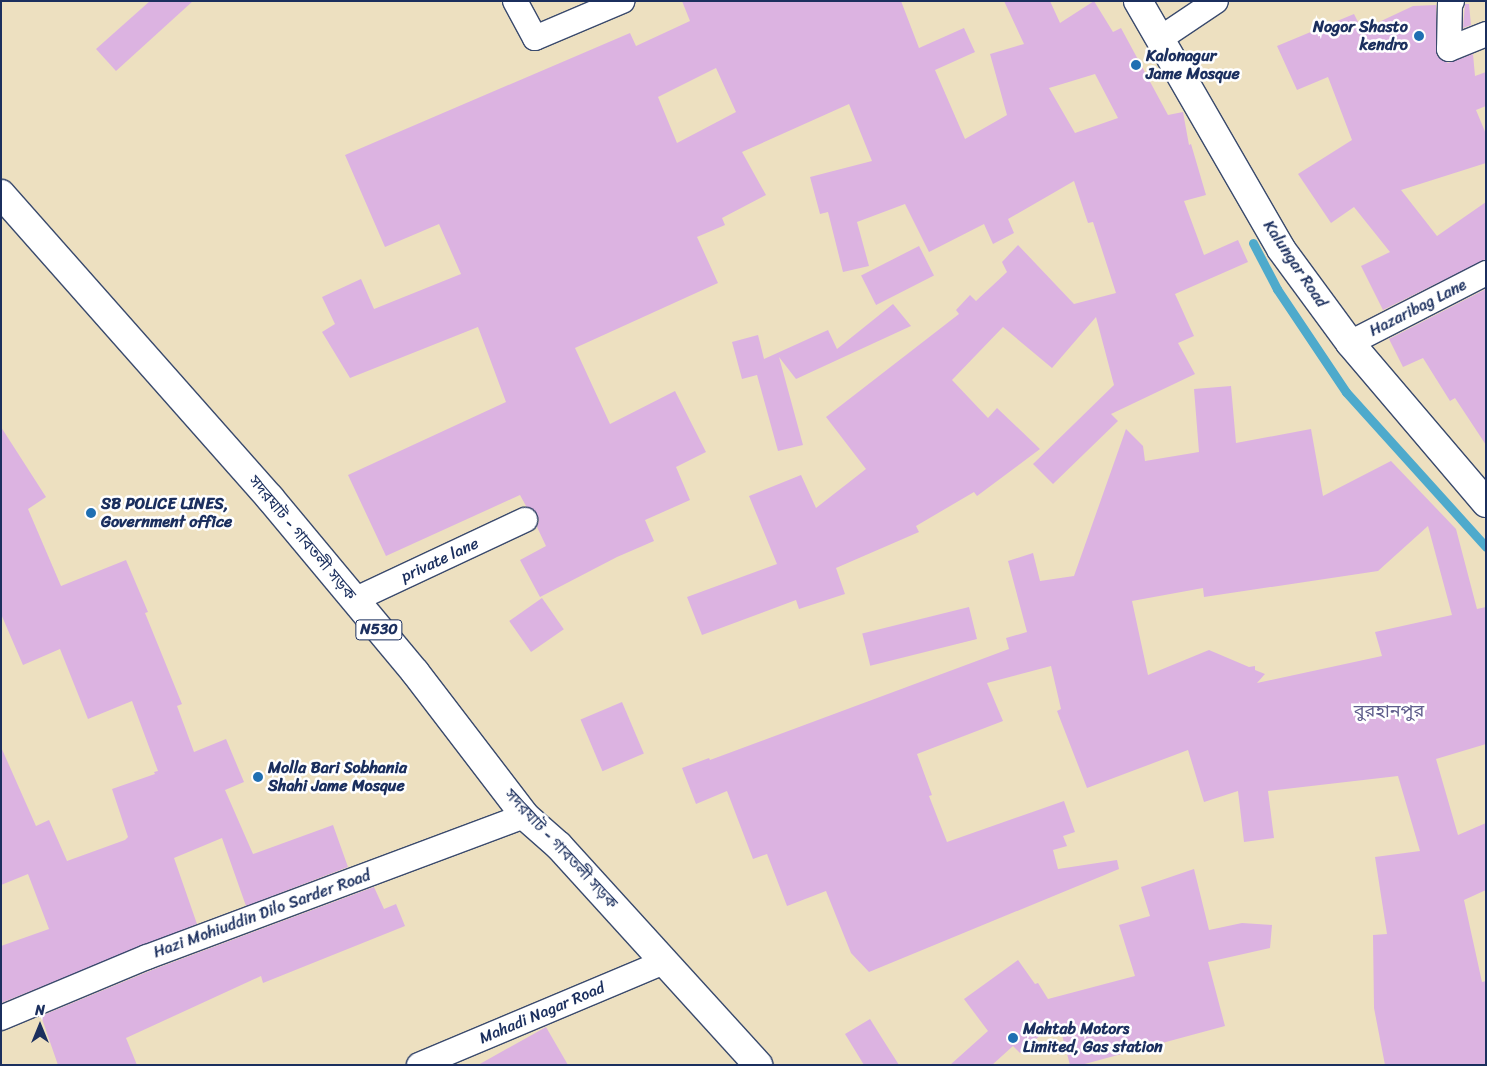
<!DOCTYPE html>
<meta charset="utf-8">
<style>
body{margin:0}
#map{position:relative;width:1487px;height:1066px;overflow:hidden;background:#ede0c0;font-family:Sriracha,"Noto Sans Bengali",sans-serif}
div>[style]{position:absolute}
.stream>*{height:9px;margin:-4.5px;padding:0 4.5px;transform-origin:4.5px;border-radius:4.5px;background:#4eaacc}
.building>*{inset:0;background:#dcb3e1;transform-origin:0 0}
.roads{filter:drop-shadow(1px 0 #3a4a6d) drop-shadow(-1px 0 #3a4a6d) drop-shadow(0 1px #3a4a6d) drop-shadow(0 -1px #3a4a6d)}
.minor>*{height:24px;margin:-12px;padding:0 12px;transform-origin:12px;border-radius:12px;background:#fff}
.tertiary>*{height:28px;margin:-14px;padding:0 14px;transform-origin:14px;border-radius:14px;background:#fff}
.trunk>*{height:28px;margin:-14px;padding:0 14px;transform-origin:14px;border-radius:14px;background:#fff}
.dots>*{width:14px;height:14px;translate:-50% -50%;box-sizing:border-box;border:2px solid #fff;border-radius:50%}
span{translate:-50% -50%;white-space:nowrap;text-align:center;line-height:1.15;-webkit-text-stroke:5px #fff;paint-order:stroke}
.shield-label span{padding:1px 4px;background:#fff;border:1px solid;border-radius:4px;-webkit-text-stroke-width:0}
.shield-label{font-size:15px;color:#1b2f5e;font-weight:700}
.poi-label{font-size:16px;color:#1b2f5e;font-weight:700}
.right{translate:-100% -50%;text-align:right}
.left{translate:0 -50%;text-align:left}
.street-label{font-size:16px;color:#1b2f5e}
.neighbourhood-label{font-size:18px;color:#5f5d8c}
.frame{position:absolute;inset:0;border:2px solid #1b2f5e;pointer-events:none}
.north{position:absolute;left:15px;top:1001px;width:50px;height:50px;-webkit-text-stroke:4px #fff;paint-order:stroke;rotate:0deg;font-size:14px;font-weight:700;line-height:20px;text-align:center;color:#1b2f5e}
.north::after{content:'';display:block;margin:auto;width:18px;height:22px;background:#1b2f5e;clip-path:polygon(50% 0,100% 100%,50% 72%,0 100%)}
</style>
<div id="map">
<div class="stream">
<i style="left:1253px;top:243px;width:52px;rotate:62.4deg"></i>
<i style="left:1277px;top:289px;width:124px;rotate:56.2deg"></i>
<i style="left:1346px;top:392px;width:209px;rotate:47.9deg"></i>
</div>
<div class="building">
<i style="clip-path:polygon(150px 1px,193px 1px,116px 71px,96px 49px)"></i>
<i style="clip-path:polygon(evenodd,682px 1px,901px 1px,919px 48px,964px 28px,975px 52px,935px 70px,965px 139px,1007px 115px,990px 54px,1024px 44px,1004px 1px,1050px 1px,1060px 23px,1094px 1px,1113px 32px,1121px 28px,1168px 115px,1183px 112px,1189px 145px,1191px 144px,1206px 195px,1184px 201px,1204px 255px,1238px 240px,1248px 262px,1175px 294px,1194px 336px,1178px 343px,1195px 374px,1111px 414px,1118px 421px,1053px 484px,1033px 464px,1114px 385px,1096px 317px,1052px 368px,1003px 327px,952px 380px,988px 418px,997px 408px,1040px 449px,977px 496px,974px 492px,916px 526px,919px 532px,836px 568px,845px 594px,799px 609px,796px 600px,702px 635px,687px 597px,777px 564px,749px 496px,801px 475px,816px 508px,866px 469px,826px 417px,959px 314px,956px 310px,970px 295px,976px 301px,1007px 272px,1002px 262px,1018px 245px,1074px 304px,1116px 293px,1093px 222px,1088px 223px,1074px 181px,1008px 219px,1014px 233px,993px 244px,984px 224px,929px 252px,905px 204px,857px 222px,869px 266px,843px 272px,828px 212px,820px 214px,810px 177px,872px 161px,849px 104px,742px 152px,766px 195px,722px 218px,725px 225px,697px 237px,718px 283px,575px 348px,610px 424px,675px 391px,706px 452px,676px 467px,690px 500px,645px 520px,654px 541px,617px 557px,540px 597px,520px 560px,546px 546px,537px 527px,539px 521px,537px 514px,526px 506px,520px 495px,386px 556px,348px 475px,506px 402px,478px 327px,350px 378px,322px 332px,335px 324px,322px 297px,361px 279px,374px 309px,461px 274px,439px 224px,385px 247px,345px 155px,630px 33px,636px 46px,690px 21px,682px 1px,716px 68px,736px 112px,677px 143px,658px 97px,716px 68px,682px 1px,1095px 74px,1118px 118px,1075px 133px,1049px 88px,1095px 74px)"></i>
<i style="clip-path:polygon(1465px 4px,1469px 4px,1471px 25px,1463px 28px)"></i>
<i style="clip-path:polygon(1436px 5px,1437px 56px,1448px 63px,1473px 54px,1475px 76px,1486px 72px,1486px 106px,1476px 110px,1486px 134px,1486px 163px,1401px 190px,1437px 236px,1486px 202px,1486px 259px,1383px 310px,1361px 266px,1390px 252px,1354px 207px,1331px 223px,1298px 174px,1352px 140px,1328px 77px,1297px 90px,1277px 46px,1354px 14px,1362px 30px,1413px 6px)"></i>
<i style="left:919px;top:246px;width:33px;height:65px;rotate:63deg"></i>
<i style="clip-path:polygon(1486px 289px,1486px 445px,1455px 398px,1450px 401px,1423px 358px,1403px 367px,1389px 339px)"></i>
<i style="clip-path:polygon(893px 304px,911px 326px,796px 379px,779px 357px,803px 445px,778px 451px,757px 375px,742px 379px,732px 342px,758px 335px,764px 359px,828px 330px,837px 349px)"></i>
<i style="clip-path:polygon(evenodd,1231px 386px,1236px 443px,1311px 429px,1323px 496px,1391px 461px,1456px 529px,1477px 609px,1486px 607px,1486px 744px,1436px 759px,1458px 835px,1486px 823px,1486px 890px,1464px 900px,1482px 982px,1486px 981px,1486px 1065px,1385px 1065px,1374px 1008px,1373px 935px,1387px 934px,1375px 857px,1420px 851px,1398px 776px,1268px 791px,1274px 838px,1244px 842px,1238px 791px,1204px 802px,1188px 750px,1087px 788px,1057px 711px,1061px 709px,1051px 666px,987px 683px,1003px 721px,917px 754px,932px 795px,929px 796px,947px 842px,1064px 801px,1075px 832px,1063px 836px,1067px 846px,1053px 850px,1058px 869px,1117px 860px,1119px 869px,869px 972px,851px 953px,826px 891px,787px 906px,767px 854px,753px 859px,727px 791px,696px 804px,682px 768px,709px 758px,710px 760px,1009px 649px,1006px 638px,1027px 632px,1008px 561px,1033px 553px,1040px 581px,1074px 576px,1126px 429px,1143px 446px,1145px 461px,1199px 452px,1194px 389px,1231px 386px,1428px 526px,1452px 615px,1375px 632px,1382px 656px,1257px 683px,1265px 674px,1255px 670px,1255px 666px,1249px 667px,1209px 650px,1148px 675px,1132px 601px,1203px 588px,1204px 597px,1378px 571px,1428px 526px)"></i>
<i style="clip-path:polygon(1px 427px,46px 497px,28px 509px,61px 586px,126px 560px,148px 612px,145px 613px,182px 704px,177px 706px,194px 752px,226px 739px,244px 782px,225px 790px,253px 854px,333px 825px,348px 867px,246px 906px,222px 838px,174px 858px,197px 924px,1px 1003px,1px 946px,49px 929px,28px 874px,1px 885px,1px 747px,36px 826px,49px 820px,67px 861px,125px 840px,128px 837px,112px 789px,155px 774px,154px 772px,158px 771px,132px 701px,88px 719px,60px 649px,23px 665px,1px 614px)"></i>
<i style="left:542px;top:598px;width:38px;height:40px;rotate:55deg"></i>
<i style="left:969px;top:607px;width:33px;height:110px;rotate:76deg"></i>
<i style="left:622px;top:702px;width:56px;height:45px;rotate:67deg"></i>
<i style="clip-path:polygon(1194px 869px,1209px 930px,1242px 923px,1272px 925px,1270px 948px,1208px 962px,1225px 1026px,1081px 1065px,1070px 1065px,1058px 1020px,1020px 1053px,1013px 1046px,992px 1065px,950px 1065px,988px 1031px,964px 999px,1018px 960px,1035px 984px,1038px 983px,1048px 999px,1135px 976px,1119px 925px,1150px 916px,1141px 887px)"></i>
<i style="clip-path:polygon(374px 887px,384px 909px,396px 904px,405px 926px,263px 983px,261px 976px,126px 1038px,137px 1065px,58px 1065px,41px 1016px,152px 970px)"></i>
<i style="clip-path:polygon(870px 1019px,880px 1035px,899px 1065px,864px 1065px,845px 1034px)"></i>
<i style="clip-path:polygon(546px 1027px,568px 1065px,478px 1065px)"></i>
</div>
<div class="roads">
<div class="minor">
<i style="left:515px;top:1px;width:42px;rotate:61.6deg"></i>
<i style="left:535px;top:38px;width:95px;rotate:-23deg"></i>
<i style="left:1452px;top:1px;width:2px;rotate:153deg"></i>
<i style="left:1450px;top:2px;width:47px;rotate:91.2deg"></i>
<i style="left:1449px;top:49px;width:40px;rotate:-22deg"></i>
<i style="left:1161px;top:38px;width:66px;rotate:-33.9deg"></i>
<i style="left:1350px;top:343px;width:153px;rotate:-27.2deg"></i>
<i style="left:354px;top:600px;width:189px;rotate:-25.1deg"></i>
<i style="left:1px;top:1018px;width:158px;rotate:-22.7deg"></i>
<i style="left:147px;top:957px;width:403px;rotate:-20.5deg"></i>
<i style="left:419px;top:1065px;width:266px;rotate:-22.8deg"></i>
</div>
<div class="tertiary">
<i style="left:1138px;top:1px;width:286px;rotate:60deg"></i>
<i style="left:1281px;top:249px;width:117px;rotate:53.7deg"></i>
<i style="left:1350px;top:343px;width:210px;rotate:49.6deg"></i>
</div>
<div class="trunk">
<i style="left:1px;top:194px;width:406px;rotate:48.5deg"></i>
<i style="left:270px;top:498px;width:226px;rotate:50.2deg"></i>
<i style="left:415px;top:672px;width:181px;rotate:52.6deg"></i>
<i style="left:525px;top:816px;width:45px;rotate:41.4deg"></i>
<i style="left:559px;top:846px;width:296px;rotate:47.7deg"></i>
</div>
</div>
<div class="dots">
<i style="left:1419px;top:36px;background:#1f6fb2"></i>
<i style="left:1136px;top:65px;background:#1f6fb2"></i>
<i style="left:91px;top:513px;background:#1f6fb2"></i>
<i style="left:258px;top:777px;background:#1f6fb2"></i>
<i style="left:1013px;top:1038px;background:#1f6fb2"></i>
</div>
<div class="shield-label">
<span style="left:379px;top:630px">N530</span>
</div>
<div class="poi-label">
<span class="right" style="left:1408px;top:36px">Nogor Shasto<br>kendro</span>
<span class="left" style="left:1146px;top:65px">Kalonagur<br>Jame Mosque</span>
<span class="left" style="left:101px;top:513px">SB POLICE LINES,<br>Government office</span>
<span class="left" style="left:268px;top:777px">Molla Bari Sobhania<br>Shahi Jame Mosque</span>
<span class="left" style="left:1023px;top:1038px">Mahtab Motors<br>Limited, Gas station</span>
</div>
<div class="street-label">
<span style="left:1295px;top:264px;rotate:56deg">Kalungar Road</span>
<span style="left:1418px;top:308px;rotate:-27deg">Hazaribag Lane</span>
<span style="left:302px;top:538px;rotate:50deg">সদরঘাট - গাবতলী সড়ক</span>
<span style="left:440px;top:560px;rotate:-25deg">private lane</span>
<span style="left:561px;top:849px;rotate:47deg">সদরঘাট - গাবতলী সড়ক</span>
<span style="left:262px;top:914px;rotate:-20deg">Hazi Mohiuddin Dilo Sarder Road</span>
<span style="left:542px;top:1013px;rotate:-23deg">Mahadi Nagar Road</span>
</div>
<div class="neighbourhood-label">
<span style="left:1389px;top:711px">বুরহানপুর</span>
</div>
<div class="frame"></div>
<div class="north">N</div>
</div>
